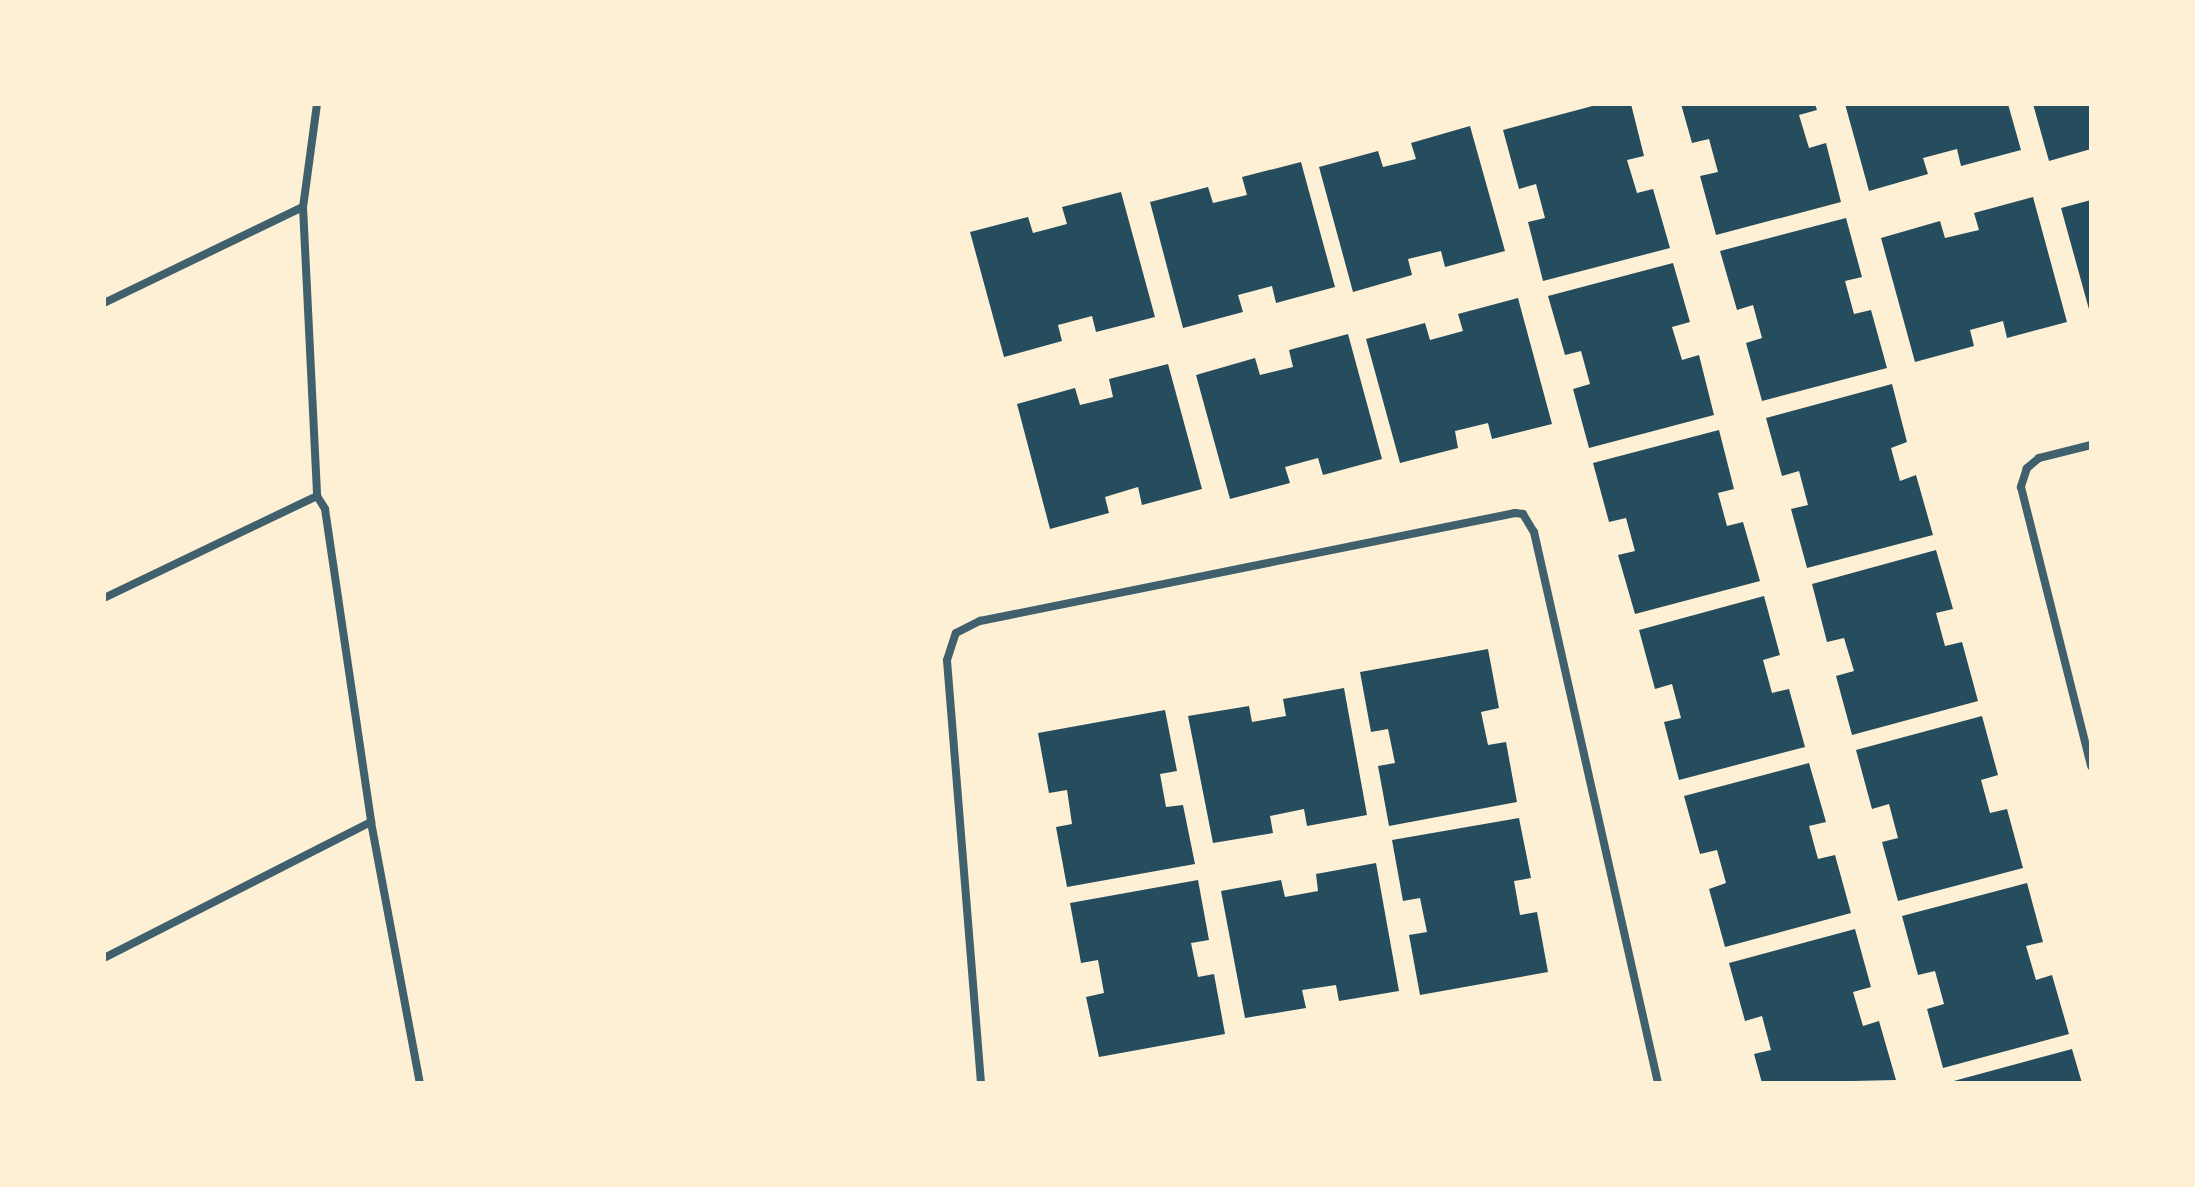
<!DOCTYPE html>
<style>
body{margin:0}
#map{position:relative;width:2195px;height:1187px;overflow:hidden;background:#fdf0d5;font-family:"Titillium Web",sans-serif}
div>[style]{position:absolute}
.building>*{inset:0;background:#264d5e}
.minor>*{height:8px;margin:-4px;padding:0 4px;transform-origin:4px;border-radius:4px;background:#3f606c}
span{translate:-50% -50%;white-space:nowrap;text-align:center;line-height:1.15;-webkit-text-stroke:6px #fdf0d5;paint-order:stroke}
.frame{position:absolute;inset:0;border:106px solid #fdf0d5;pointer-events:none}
</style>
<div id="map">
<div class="building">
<i style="clip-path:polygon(1600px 104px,1631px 104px,1644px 156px,1627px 160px,1637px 193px,1653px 189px,1670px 248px,1543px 281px,1528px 222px,1545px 218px,1536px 184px,1519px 189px,1503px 130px)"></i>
<i style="clip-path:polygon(1681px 104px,1815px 104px,1817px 110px,1799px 115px,1809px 148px,1826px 143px,1841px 202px,1716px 235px,1700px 176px,1718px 172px,1709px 139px,1692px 143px)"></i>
<i style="clip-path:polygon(1845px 104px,2008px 104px,2021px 150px,1961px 166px,1957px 149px,1923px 158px,1928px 174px,1869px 191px)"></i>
<i style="clip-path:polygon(2033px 104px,2091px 104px,2091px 149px,2049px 161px)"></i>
<i style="clip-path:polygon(1470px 126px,1505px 251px,1445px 267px,1441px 251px,1408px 259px,1412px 275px,1353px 292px,1319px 167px,1378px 151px,1383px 167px,1416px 159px,1411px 143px)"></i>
<i style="clip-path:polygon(1301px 162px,1335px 287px,1276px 303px,1272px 286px,1238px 295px,1243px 312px,1183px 328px,1150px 202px,1208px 187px,1213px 203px,1247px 195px,1242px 177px)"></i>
<i style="clip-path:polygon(1121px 192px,1155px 317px,1096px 332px,1092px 316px,1058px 325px,1062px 341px,1004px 357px,970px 232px,1028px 217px,1033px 233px,1067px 224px,1062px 207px)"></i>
<i style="clip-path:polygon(2033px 197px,2067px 322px,2007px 338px,2003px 321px,1970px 330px,1974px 346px,1915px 362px,1881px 238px,1940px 221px,1945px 238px,1979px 230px,1974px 213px)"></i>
<i style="clip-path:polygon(2091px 200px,2091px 313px,2090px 313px,2061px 208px)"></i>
<i style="clip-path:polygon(1846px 218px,1862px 277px,1845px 281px,1854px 314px,1871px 310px,1887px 368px,1762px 401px,1746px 343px,1762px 338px,1753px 305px,1737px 310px,1720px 251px)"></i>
<i style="clip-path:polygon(1673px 263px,1690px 322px,1672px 327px,1682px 360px,1699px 355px,1714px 415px,1589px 448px,1573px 389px,1590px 384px,1581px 351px,1565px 355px,1548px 296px)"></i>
<i style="clip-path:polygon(1518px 298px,1552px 424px,1492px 439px,1488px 423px,1455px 431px,1458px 448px,1400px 463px,1366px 339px,1425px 323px,1430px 340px,1463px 331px,1458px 314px)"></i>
<i style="clip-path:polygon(1348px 334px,1382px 459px,1323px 475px,1318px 458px,1285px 467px,1290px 483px,1230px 499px,1196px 375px,1255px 358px,1260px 375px,1293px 367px,1289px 350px)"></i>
<i style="clip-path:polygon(1168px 364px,1202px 489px,1142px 505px,1138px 487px,1105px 497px,1109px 513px,1050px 529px,1017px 404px,1075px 388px,1080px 405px,1113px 397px,1109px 379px)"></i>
<i style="clip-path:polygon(1892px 384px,1907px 442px,1891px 448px,1900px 481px,1916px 475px,1933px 535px,1807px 568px,1791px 509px,1808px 505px,1799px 471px,1782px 476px,1766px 418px)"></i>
<i style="clip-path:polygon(1719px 430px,1734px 489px,1718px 493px,1727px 526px,1743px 522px,1760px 581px,1635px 614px,1618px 555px,1635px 551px,1626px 518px,1609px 522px,1593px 463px)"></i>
<i style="clip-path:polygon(1936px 550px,1953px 609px,1936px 613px,1945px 646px,1962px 642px,1978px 701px,1852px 735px,1836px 676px,1854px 671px,1844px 638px,1827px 642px,1812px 584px)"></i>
<i style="clip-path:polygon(1764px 596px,1780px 655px,1763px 660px,1772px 693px,1789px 689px,1805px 747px,1679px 780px,1664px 722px,1681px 718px,1672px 684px,1655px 689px,1639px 630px)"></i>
<i style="clip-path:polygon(1488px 649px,1499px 708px,1481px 712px,1488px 745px,1506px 742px,1517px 802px,1389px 826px,1378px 766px,1395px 763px,1388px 729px,1371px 732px,1360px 672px)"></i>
<i style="clip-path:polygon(1344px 688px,1367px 815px,1307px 826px,1304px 809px,1270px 816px,1273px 833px,1213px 843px,1188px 716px,1249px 706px,1252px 722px,1286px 716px,1283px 699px)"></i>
<i style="clip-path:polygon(1165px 710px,1177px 771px,1160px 774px,1166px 807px,1183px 805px,1195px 864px,1067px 887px,1056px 827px,1072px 824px,1067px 790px,1049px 793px,1038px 733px)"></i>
<i style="clip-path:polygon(1982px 716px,1998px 775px,1981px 780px,1990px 813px,2007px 809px,2023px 868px,1898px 901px,1882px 842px,1898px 838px,1889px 804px,1872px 809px,1856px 750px)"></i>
<i style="clip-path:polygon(1809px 763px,1826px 822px,1809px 826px,1818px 859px,1835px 855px,1851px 913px,1725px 947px,1709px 889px,1726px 883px,1717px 850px,1700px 854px,1684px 796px)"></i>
<i style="clip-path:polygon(1519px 818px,1531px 878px,1514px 881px,1520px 915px,1537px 912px,1548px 972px,1420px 995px,1409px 935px,1427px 932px,1420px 898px,1403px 901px,1392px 840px)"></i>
<i style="clip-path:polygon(1376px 863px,1399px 991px,1339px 1001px,1336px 985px,1302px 990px,1306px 1008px,1245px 1018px,1221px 891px,1281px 880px,1285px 897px,1318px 891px,1316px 874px)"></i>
<i style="clip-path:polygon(1198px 880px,1209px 940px,1191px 943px,1198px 977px,1214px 974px,1225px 1034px,1099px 1057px,1086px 997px,1104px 993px,1098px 960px,1081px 963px,1070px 903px)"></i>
<i style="clip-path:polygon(2027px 883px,2043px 942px,2026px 946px,2036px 980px,2052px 975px,2069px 1034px,1943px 1068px,1927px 1009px,1944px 1004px,1935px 971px,1918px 975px,1902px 916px)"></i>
<i style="clip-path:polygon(1855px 929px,1871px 987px,1853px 992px,1863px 1026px,1879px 1021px,1896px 1080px,1762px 1083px,1754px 1054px,1771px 1050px,1762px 1016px,1745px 1021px,1729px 963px)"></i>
<i style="clip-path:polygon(2072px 1049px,2082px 1083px,1950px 1083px,1950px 1082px)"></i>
</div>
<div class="minor">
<i style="left:317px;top:104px;width:104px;rotate:97.7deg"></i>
<i style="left:303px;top:207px;width:289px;rotate:87.2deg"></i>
<i style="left:317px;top:496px;width:15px;rotate:58deg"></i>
<i style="left:325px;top:509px;width:316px;rotate:81.6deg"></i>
<i style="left:371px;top:822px;width:266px;rotate:79.4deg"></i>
<i style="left:104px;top:303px;width:221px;rotate:-25.8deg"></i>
<i style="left:2091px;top:445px;width:54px;rotate:166deg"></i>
<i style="left:2039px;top:458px;width:16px;rotate:140deg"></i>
<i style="left:2027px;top:468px;width:20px;rotate:108deg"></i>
<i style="left:2021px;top:487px;width:288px;rotate:75.9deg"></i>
<i style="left:104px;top:598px;width:236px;rotate:-25.6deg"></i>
<i style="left:104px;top:958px;width:300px;rotate:-27deg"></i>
<i style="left:981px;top:1083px;width:424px;rotate:-94.6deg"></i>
<i style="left:947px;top:660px;width:28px;rotate:-72deg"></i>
<i style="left:956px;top:633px;width:27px;rotate:-27deg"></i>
<i style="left:980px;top:621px;width:546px;rotate:-11.41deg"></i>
<i style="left:1515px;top:513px;width:8px;rotate:7deg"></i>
<i style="left:1523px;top:514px;width:21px;rotate:59deg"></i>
<i style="left:1534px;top:532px;width:565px;rotate:77.32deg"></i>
</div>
<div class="frame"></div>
</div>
